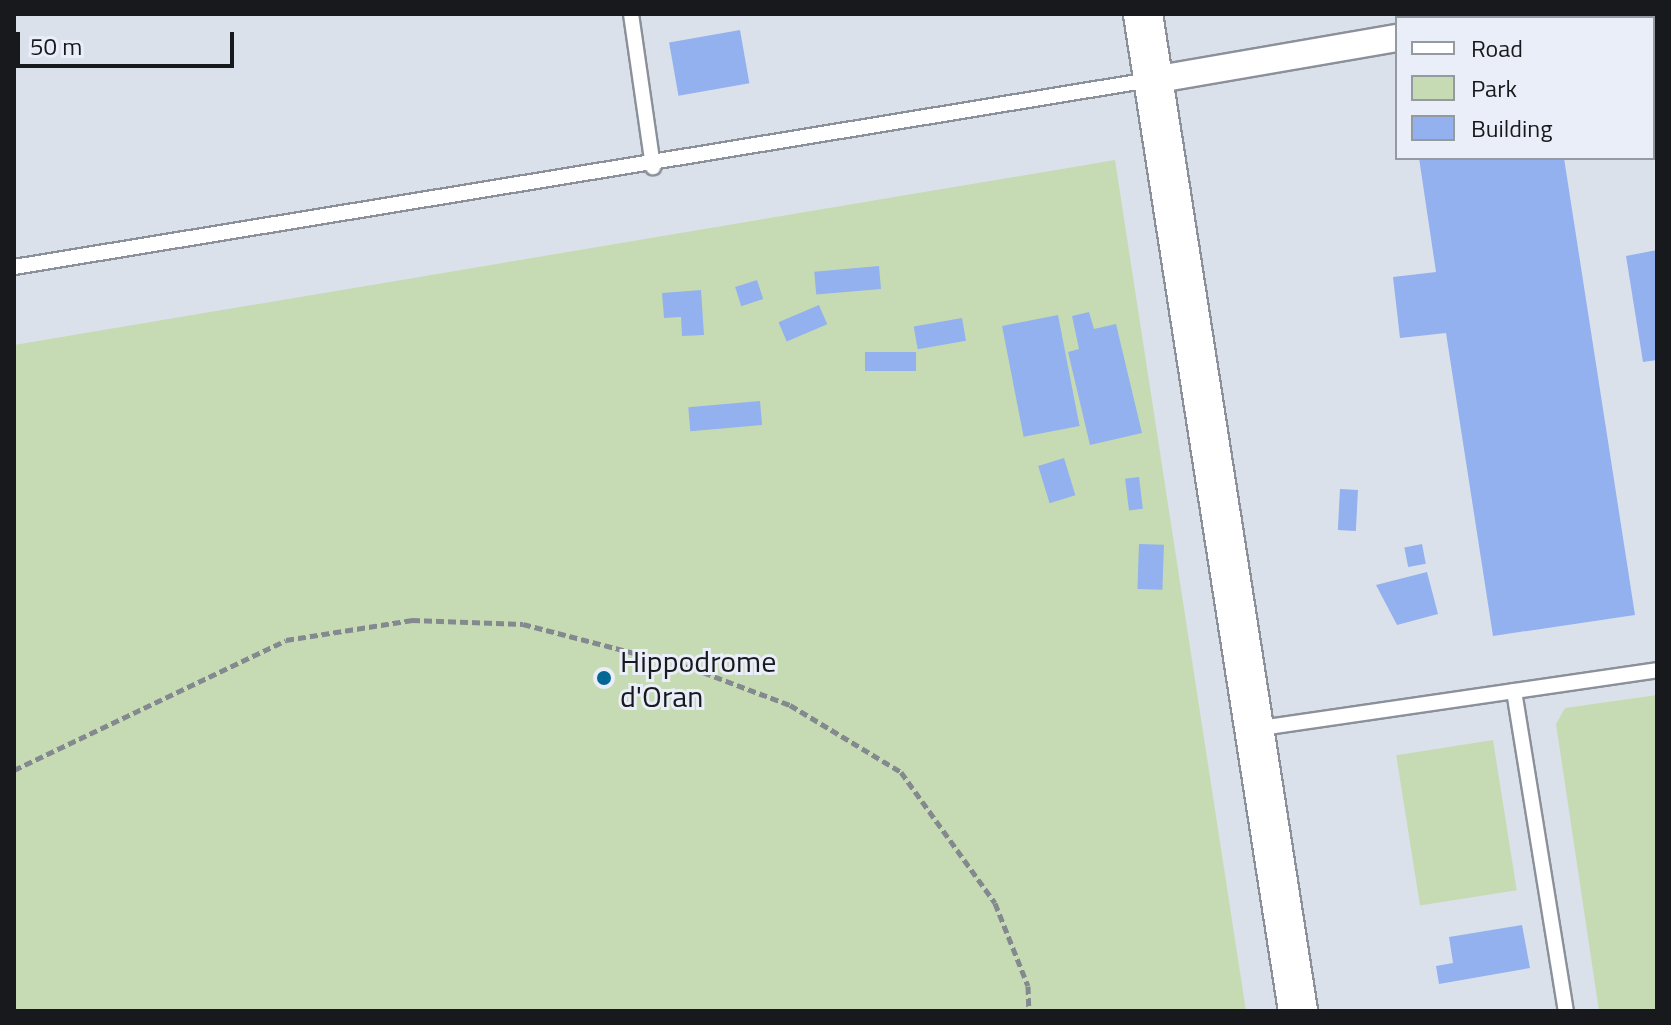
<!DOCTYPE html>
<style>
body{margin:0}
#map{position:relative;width:1671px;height:1025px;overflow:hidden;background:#dbe1eb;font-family:"Titillium Web",sans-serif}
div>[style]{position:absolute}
.green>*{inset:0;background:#c6dbb3;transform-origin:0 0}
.building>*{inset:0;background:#93b1ee;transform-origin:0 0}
.path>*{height:5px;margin-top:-2.5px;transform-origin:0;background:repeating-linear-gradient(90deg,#848990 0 8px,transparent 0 12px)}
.roads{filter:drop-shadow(2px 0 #8b909a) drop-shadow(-2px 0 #8b909a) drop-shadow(0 2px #8b909a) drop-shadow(0 -2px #8b909a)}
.lane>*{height:14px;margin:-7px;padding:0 7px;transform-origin:7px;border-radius:7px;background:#fff}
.street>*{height:26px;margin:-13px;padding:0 13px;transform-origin:13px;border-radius:13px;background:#fff}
.secondary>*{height:38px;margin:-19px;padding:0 19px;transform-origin:19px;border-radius:19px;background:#fff}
.dots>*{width:22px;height:22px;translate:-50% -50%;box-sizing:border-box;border:4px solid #e9eef8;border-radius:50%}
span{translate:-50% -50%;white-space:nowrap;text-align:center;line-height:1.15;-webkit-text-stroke:6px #e9eef8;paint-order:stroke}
.poi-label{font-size:30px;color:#17191c}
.left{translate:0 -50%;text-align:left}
.frame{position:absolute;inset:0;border:16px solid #17191c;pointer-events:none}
.legend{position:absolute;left:1395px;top:16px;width:260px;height:144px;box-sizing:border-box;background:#e9eef8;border:2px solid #9599a0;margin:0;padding:10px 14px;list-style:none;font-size:24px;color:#17191c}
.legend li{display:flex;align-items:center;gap:16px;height:40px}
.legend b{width:40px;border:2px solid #9599a0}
.scale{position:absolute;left:16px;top:32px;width:218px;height:36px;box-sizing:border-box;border:4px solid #17191c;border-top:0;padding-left:10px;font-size:24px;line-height:28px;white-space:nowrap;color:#17191c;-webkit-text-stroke:6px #e9eef8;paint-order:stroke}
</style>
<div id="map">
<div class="green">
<i style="clip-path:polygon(1115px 160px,1246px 1011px,14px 1011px,14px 345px)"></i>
<i style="clip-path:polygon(1657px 695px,1657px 1011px,1599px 1011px,1556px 724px,1565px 708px)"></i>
<i style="left:1493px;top:740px;width:152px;height:98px;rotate:81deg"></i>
</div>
<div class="building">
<i style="left:740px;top:30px;width:54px;height:72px;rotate:80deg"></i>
<i style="clip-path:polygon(1419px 158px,1564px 158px,1635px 615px,1493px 636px,1446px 333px,1400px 338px,1393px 277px,1436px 272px)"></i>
<i style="clip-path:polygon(1657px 250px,1657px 360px,1643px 362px,1626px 256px)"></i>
<i style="left:879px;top:266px;width:23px;height:65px;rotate:85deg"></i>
<i style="left:757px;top:280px;width:20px;height:23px;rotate:72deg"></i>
<i style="clip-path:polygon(701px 290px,704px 335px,682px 336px,681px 317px,664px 318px,662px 293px)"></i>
<i style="left:819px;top:305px;width:21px;height:44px;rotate:67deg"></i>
<i style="clip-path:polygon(1089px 312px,1094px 329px,1116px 324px,1142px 433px,1090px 445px,1068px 352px,1079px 349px,1072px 316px)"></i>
<i style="left:1058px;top:315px;width:113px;height:57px;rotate:79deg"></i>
<i style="left:962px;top:318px;width:23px;height:49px;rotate:80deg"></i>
<i style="left:916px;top:352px;width:19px;height:51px;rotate:90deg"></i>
<i style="left:760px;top:401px;width:24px;height:72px;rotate:85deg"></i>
<i style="left:1064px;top:458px;width:39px;height:27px;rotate:73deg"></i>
<i style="left:1139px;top:477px;width:32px;height:14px;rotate:83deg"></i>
<i style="left:1340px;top:489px;width:18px;height:41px;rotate:3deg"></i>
<i style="left:1139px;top:544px;width:25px;height:45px;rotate:2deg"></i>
<i style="left:1422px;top:544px;width:20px;height:18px;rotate:79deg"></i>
<i style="clip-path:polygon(1427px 572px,1438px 614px,1397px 625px,1376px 585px)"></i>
<i style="clip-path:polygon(1522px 925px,1530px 968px,1439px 984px,1436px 966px,1453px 963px,1449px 937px)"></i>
</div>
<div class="path">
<i style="left:14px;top:770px;width:301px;rotate:-25.5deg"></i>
<i style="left:286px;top:640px;width:128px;rotate:-9deg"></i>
<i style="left:412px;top:620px;width:111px;rotate:2.1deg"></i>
<i style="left:523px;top:624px;width:175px;rotate:14.6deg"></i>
<i style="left:692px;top:668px;width:105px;rotate:20.7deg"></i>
<i style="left:790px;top:705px;width:130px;rotate:31.1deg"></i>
<i style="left:901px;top:772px;width:161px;rotate:54.3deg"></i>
<i style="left:995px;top:903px;width:89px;rotate:68.3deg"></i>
<i style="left:1028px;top:986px;width:25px;rotate:88deg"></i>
</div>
<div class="roads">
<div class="lane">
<i style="left:631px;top:14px;width:155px;rotate:81.8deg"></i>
<i style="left:14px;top:267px;width:1151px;rotate:-9.35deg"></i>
<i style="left:1514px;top:691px;width:324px;rotate:80.8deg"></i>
<i style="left:1254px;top:729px;width:407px;rotate:-8.3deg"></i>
</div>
<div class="street">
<i style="left:1649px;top:14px;width:8px;rotate:14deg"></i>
<i style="left:1505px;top:18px;width:22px;rotate:-10deg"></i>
<i style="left:1153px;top:80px;width:248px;rotate:-9.8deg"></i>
</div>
<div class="secondary">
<i style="left:1143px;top:14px;width:1009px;rotate:81.16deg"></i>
</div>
</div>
<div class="dots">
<i style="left:604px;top:678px;background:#026795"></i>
</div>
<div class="poi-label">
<span class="left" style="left:620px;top:678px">Hippodrome<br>d'Oran</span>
</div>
<div class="frame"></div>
<ul class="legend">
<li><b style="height:10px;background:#fff"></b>Road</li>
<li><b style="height:22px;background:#c6dbb3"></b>Park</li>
<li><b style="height:22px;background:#93b1ee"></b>Building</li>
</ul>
<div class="scale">50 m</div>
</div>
